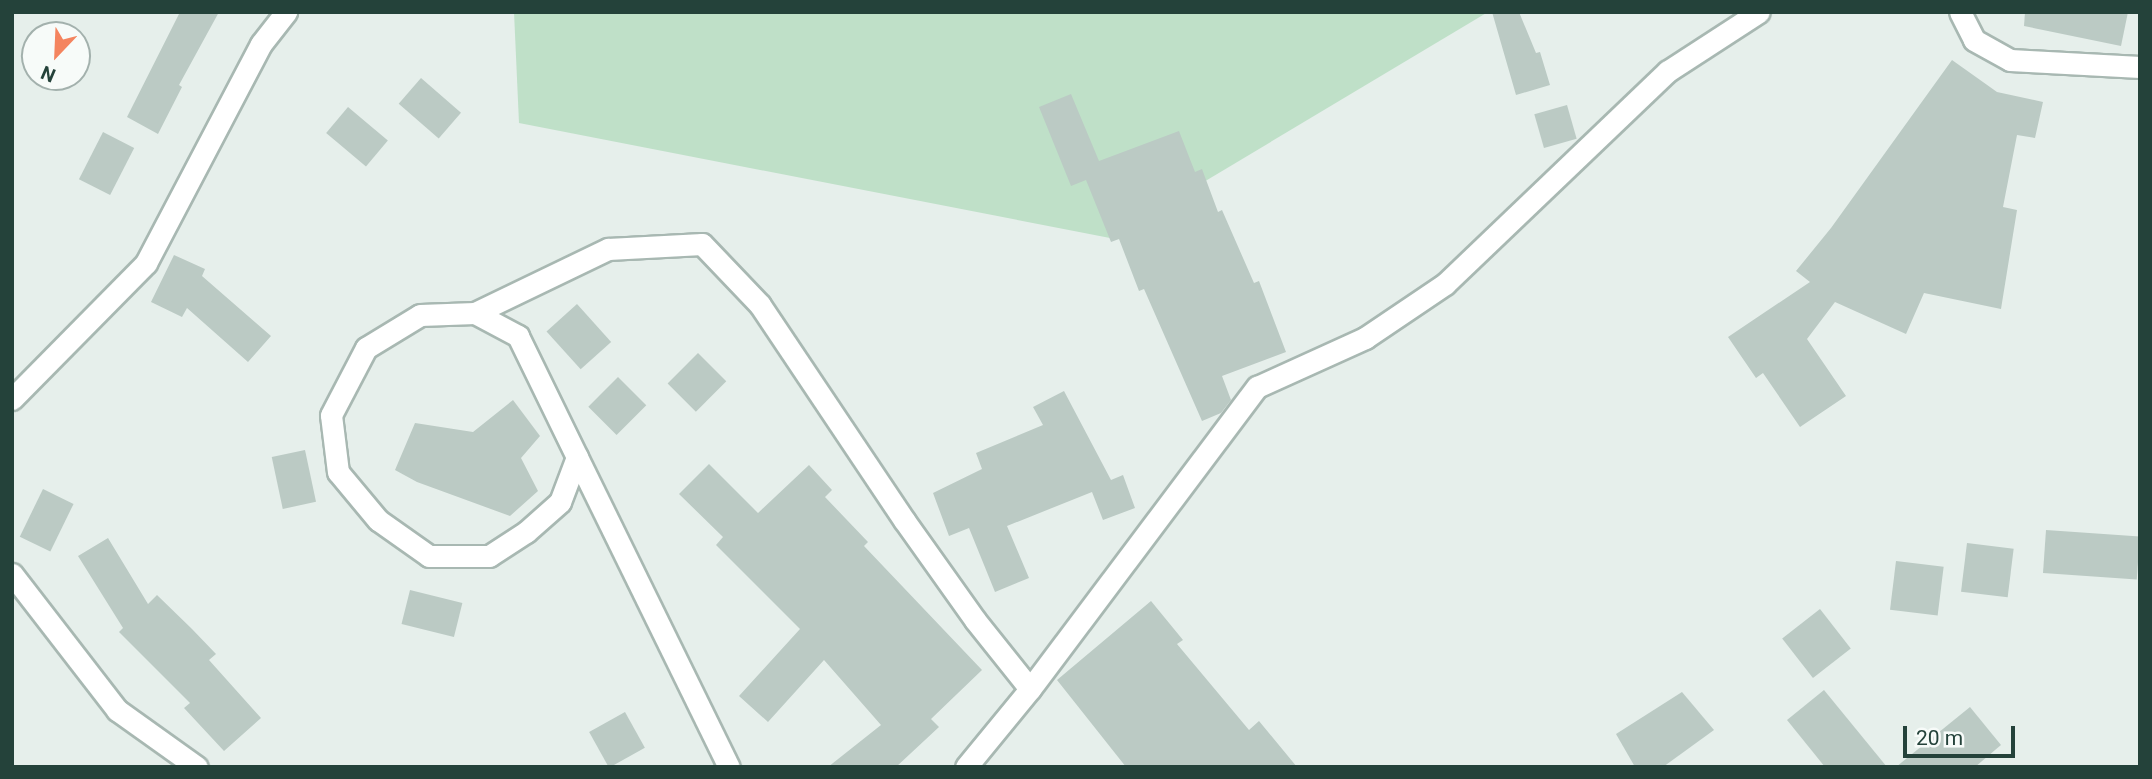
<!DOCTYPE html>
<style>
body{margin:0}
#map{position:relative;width:2152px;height:779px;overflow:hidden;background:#e6efeb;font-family:Roboto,sans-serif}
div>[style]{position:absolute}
.green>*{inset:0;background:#bfe0c8}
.building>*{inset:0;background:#bbcac4;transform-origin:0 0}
.roads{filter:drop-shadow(2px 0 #a8b8b2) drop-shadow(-2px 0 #a8b8b2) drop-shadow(0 2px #a8b8b2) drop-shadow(0 -2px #a8b8b2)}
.street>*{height:21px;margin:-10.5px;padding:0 10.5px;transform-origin:10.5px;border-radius:10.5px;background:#fff}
span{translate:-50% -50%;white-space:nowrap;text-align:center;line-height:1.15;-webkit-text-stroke:7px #f7fbf9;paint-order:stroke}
.frame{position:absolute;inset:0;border:14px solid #24423a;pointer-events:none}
.north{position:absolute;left:21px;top:21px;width:70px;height:70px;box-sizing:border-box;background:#f7fbf9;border:2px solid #a3b1ad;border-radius:50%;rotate:203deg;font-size:19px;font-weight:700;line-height:28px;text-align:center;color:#24423a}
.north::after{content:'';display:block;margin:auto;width:24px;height:32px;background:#f4845f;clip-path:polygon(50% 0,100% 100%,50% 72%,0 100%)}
.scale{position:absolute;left:1903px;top:726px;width:112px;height:32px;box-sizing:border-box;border:4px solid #24423a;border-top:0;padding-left:9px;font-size:21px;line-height:24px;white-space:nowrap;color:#24423a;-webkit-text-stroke:5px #f7fbf9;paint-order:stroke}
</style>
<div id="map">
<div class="green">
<i style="clip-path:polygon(514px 12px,1488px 12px,1110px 238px,519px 123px)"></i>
</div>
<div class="building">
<i style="clip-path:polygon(180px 12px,219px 12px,179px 85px,182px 87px,158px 134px,127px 117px)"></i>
<i style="clip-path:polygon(1492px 12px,1519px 12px,1536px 53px,1540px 52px,1550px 85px,1516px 95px)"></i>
<i style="clip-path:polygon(2025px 12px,2128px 12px,2121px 46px,2024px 26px)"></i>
<i style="clip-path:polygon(1952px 60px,1997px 92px,2043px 102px,2035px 138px,2017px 135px,2003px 207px,2017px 210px,2001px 309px,1924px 293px,1906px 334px,1835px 302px,1807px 339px,1846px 396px,1800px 427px,1763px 373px,1756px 378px,1728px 337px,1810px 282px,1796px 271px,1831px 228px)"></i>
<i style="left:421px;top:78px;width:53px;height:34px;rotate:41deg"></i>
<i style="clip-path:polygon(1071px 94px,1099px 161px,1179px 131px,1195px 172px,1202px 169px,1218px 212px,1222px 210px,1254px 283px,1259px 281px,1286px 352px,1222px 376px,1231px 400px,1221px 413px,1202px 421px,1144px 289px,1139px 291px,1119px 239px,1111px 242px,1086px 180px,1071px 186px,1039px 107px)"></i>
<i style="left:1567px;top:105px;width:35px;height:34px;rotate:74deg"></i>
<i style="left:348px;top:107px;width:52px;height:34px;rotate:40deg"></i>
<i style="left:103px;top:132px;width:35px;height:53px;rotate:27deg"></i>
<i style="clip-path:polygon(174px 255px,205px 269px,202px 276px,271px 336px,248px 362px,187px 308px,182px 317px,151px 302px)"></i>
<i style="left:577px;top:304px;width:51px;height:41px;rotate:48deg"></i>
<i style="left:698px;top:353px;width:40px;height:43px;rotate:45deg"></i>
<i style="left:618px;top:377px;width:40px;height:42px;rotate:45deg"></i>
<i style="clip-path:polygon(1064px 391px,1111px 480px,1123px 475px,1135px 508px,1103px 520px,1092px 492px,1007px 526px,1029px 578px,995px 592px,969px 528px,949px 536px,933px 493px,982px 469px,976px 453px,1043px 425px,1033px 407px)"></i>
<i style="clip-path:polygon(513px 400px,540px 436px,521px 458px,538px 491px,510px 516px,417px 482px,395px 470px,415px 423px,473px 432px)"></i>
<i style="left:305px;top:450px;width:53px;height:34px;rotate:78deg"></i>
<i style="clip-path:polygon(709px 464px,758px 513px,809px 465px,832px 490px,825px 497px,868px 542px,864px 546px,982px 670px,931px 719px,939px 727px,896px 767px,828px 767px,881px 725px,824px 660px,768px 722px,739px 696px,800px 629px,716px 545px,723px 537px,679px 494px)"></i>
<i style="left:43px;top:489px;width:34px;height:53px;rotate:26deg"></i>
<i style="left:2046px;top:530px;width:94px;height:43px;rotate:4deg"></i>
<i style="clip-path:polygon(108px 538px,148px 604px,157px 595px,192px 629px,216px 654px,209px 660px,261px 718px,224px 751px,184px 708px,190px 703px,119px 632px,123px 628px,78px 556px)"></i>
<i style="left:1967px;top:543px;width:47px;height:49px;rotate:7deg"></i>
<i style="left:1896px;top:561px;width:48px;height:49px;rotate:7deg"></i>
<i style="left:410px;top:590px;width:54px;height:35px;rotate:14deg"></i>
<i style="clip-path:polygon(1151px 601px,1183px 640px,1177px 644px,1249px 730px,1259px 721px,1297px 767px,1126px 767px,1057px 680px)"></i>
<i style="left:1820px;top:609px;width:50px;height:48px;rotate:52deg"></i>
<i style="clip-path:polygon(1824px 690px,1887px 767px,1825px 767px,1787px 720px)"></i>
<i style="clip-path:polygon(1682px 692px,1714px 730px,1663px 767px,1635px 767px,1616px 734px)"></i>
<i style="clip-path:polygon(1970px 707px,2001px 745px,1975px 767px,1896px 767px)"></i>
<i style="left:625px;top:712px;width:41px;height:41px;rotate:61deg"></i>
</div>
<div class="roads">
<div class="street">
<i style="left:1960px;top:12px;width:31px;rotate:63deg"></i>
<i style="left:1974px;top:40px;width:41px;rotate:29.1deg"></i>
<i style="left:2010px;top:60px;width:130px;rotate:3.1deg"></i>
<i style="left:475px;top:313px;width:148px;rotate:-25.7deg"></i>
<i style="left:608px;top:249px;width:94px;rotate:-3deg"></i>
<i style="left:702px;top:244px;width:84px;rotate:46.4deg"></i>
<i style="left:760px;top:305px;width:259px;rotate:56.2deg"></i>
<i style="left:904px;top:520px;width:123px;rotate:54.6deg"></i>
<i style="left:975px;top:620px;width:88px;rotate:51.4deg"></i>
<i style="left:12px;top:399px;width:191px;rotate:-45.4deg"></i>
<i style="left:146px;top:263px;width:247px;rotate:-62.3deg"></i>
<i style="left:261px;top:44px;width:41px;rotate:-52deg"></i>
<i style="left:577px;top:457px;width:48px;rotate:110.7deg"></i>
<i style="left:560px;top:502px;width:45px;rotate:138.6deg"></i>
<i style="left:526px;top:532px;width:44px;rotate:147deg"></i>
<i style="left:489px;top:556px;width:60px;rotate:180deg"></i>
<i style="left:429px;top:556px;width:62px;rotate:-144.8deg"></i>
<i style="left:378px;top:520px;width:62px;rotate:-129.8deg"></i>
<i style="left:338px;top:472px;width:57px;rotate:-97deg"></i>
<i style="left:331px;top:415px;width:76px;rotate:-62.4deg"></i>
<i style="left:366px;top:348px;width:63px;rotate:-31.4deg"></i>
<i style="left:420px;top:315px;width:55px;rotate:-2.1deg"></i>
<i style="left:475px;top:313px;width:49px;rotate:28.1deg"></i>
<i style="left:518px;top:336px;width:135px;rotate:64deg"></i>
<i style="left:577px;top:457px;width:345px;rotate:63.9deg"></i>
<i style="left:12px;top:574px;width:172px;rotate:52.3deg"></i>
<i style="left:117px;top:710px;width:98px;rotate:35.5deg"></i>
<i style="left:966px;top:767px;width:101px;rotate:-50.6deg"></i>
<i style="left:1030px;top:689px;width:378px;rotate:-53.1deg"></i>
<i style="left:1257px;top:387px;width:119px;rotate:-24.4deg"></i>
<i style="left:1365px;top:338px;width:97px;rotate:-34deg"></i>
<i style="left:1445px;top:284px;width:308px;rotate:-43.7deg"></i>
<i style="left:1668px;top:71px;width:108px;rotate:-33deg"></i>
</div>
</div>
<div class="frame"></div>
<div class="north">N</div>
<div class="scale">20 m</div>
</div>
